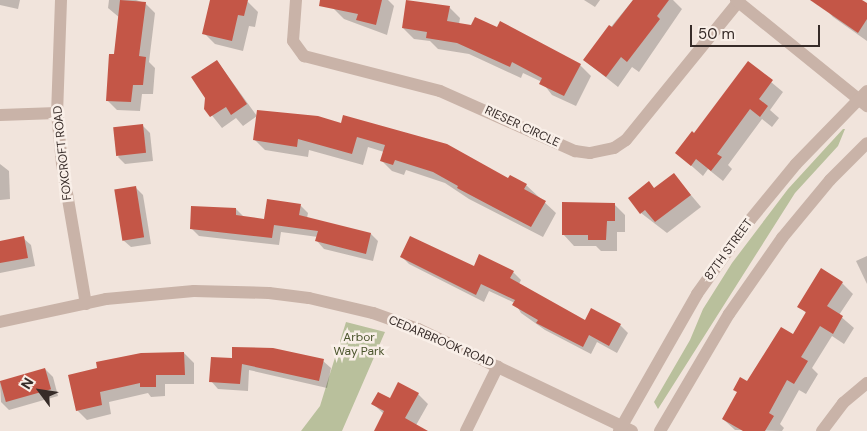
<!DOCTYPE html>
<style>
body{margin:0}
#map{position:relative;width:867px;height:431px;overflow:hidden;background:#f1e4dc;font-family:"DM Sans",sans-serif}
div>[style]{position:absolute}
.green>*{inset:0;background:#b9c09c}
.shadow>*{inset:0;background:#0003}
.building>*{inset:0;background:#c45647;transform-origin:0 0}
.minor>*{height:12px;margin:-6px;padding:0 6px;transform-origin:6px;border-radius:6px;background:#c9b3a8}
span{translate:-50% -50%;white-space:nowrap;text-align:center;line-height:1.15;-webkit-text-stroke:5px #f9efe8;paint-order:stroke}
.street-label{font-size:12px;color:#362b28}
.park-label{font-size:12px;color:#4a542c}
.north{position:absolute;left:15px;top:366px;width:50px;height:50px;-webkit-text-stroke:4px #f9efe8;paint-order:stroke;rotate:301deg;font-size:14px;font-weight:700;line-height:20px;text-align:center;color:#362b28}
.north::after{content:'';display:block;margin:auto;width:18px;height:22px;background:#362b28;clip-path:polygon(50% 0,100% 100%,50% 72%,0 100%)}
.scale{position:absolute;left:690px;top:25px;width:130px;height:22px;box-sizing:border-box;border:2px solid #362b28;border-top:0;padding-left:6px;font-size:15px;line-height:18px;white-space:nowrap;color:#362b28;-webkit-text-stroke:4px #f9efe8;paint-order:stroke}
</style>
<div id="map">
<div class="green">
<i style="clip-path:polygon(843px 129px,845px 129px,838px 146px,795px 193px,658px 409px,654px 402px,690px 340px,703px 309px,732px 263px,788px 189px)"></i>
<i style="clip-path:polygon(346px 322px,385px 332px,342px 431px,301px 431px,320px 406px)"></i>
</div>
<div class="shadow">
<i style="clip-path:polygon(0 0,20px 0,18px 9px,0 5px)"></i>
<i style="clip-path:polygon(109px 0,136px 0,145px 3px,155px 13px,149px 62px,155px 68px,153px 94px,142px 94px,140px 111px,117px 110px,107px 100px,120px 18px,108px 8px)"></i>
<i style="clip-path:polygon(212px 0,247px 1px,258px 12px,255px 27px,249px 26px,243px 51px,215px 44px,204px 33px)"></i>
<i style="clip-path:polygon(335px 0,388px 0,394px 6px,387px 35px,344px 19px,333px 8px)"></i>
<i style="clip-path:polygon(584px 0,600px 0,595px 7px)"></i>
<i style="clip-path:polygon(633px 0,673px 0,682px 9px,639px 72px,632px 67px,618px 87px,584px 60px)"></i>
<i style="clip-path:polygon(817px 0,860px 0,867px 5px,867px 41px,833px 17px)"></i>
<i style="clip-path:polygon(449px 7px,460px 18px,459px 24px,580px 65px,591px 76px,576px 106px,552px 95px,542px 82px,523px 73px,521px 78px,469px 54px,438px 49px,430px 41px,414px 39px,403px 28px)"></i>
<i style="clip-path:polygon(217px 61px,257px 116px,243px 126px,236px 118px,222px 128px,206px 108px)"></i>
<i style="clip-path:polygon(748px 63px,783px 92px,770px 110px,779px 118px,772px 127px,762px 119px,728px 165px,732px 169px,723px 181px,708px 169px,703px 176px,677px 153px,694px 135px)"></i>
<i style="clip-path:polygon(317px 118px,526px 185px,556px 213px,543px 237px,469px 199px,445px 183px,406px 170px,404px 175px,392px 171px,381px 160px,384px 152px,368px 147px,363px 165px,309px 150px,308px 157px,265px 150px,254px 139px)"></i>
<i style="clip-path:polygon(142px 125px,150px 133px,153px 161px,125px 164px,118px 157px)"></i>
<i style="clip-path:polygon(0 164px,9px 171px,10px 199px,0 200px)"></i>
<i style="clip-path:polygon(674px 175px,701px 207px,667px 233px,641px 213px,655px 189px)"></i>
<i style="clip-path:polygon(136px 188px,143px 195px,151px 244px,131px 247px,123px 240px)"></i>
<i style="clip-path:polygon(614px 204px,625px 215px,625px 232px,617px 232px,617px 251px,601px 251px,596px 246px,574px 246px,563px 234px)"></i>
<i style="clip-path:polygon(300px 205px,308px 213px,307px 218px,371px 234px,378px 241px,373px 261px,324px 249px,317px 241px,318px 237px,281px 232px,279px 245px,199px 236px,191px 228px,236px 209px,244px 217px,265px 220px)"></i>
<i style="clip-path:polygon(23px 238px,31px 245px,35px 266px,0 273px,0 243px)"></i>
<i style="clip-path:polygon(401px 256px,513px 272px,521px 280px,519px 284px,585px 322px,620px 325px,628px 333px,617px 353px,597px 342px,591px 354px,545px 330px,521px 313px,515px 303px,489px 291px,484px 302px,409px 264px)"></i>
<i style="clip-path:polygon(867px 256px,867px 284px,856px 261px)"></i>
<i style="clip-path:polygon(842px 283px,853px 294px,839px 315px,854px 328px,844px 344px,832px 336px,812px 368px,818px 374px,806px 394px,799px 390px,780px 424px,784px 428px,782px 431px,735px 430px,723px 419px,747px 383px,793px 336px,807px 314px,799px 306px)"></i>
<i style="clip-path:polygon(184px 353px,194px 363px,194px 384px,165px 384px,165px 396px,151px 397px,148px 393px,109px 402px,111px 414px,87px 420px,77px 410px,70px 376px)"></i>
<i style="clip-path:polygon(213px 358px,323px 361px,331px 368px,327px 388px,249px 370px,248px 391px,218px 389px,211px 381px)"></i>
<i style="clip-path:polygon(45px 369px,53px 377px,58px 396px,9px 410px,1px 402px,0 382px)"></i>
<i style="clip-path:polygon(418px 394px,428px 404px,415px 427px,419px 431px,380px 431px,384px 414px,373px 404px)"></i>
</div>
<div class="building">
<i style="clip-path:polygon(120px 0,146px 2px,139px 56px,146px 57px,143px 85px,133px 85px,131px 102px,106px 101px,109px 54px,114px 54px)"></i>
<i style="clip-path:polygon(210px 0,248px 0,244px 16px,238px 15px,232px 41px,202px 34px)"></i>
<i style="clip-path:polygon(320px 0,382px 0,376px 25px,356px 20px,358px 14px,319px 6px)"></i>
<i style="clip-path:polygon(406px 0,450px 6px,447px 21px,471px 25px,475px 17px,497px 27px,500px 21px,581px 64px,564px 96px,539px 84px,542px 78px,512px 62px,510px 67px,457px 43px,426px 38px,427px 32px,402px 28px)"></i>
<i style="clip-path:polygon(633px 0,669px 0,657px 16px,660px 19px,627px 62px,621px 57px,606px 77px,583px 60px,609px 25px,612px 27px)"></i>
<i style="clip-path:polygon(810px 0,862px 0,867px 3px,867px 19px,858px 33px)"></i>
<i style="clip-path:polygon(217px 60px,247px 104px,231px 115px,226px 107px,210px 117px,204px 109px,205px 98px,191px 77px)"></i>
<i style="clip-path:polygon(748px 61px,773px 80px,759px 99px,768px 106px,760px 117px,750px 109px,717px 154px,722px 157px,711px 171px,696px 159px,691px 166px,675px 153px,692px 131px,694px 133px)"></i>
<i style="clip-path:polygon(257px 110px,318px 116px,341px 123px,343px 115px,447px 144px,508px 178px,510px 175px,527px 184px,524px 189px,546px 201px,531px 227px,457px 188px,458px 186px,433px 172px,395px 160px,393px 165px,380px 161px,385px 145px,357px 137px,352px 154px,298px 139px,297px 147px,253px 140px)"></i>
<i style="left:143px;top:124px;width:29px;height:30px;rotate:84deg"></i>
<i style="clip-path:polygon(674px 173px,691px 195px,655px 222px,645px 210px,640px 214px,628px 198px,649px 181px,654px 188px)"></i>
<i style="left:136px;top:186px;width:52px;height:22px;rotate:81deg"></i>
<i style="clip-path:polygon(267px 199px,301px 204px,299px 215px,371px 233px,366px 254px,315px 241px,318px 231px,274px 225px,272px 238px,190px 229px,191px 206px,236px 208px,236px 215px,264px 219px)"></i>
<i style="clip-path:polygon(562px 202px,615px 203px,615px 221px,607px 221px,606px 240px,588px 240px,588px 235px,562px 235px)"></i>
<i style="clip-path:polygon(24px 236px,28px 258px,0 263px,0 241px)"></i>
<i style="clip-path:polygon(410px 236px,474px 266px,479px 254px,514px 271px,510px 278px,585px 320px,591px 308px,621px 324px,609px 346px,589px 335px,583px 347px,536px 323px,538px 320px,512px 305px,515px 300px,481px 284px,476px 295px,400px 257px)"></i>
<i style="clip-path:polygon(821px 268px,843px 282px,827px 306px,843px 316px,833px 334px,820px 326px,801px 357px,808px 361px,794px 384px,787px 380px,769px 413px,774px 416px,765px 431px,743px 431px,722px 419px,737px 392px,733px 390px,740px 377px,747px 381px,781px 327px,793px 334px,806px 312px,797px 307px)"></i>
<i style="clip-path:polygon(232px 347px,273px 348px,324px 359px,319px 381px,242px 364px,240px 384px,209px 382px,211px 357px,232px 358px)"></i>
<i style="clip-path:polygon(184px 352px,185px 375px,156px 375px,156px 387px,140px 387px,140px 383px,100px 392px,102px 405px,76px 411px,68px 375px,97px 368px,96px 362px,141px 353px)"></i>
<i style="left:45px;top:368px;width:22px;height:47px;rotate:74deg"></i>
<i style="clip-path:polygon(398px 382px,419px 393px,405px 418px,428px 431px,374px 431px,384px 411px,371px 404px,378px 392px,390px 398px)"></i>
</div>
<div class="minor">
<i style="left:61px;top:0;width:113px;rotate:92deg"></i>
<i style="left:57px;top:113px;width:51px;rotate:84.4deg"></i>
<i style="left:62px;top:164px;width:142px;rotate:80.3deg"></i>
<i style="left:296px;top:0;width:41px;rotate:94.2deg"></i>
<i style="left:293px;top:41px;width:19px;rotate:54deg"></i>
<i style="left:304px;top:56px;width:140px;rotate:14.4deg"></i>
<i style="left:440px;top:91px;width:148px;rotate:24deg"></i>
<i style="left:575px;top:151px;width:15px;rotate:8deg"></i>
<i style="left:590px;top:153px;width:25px;rotate:-12deg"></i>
<i style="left:614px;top:148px;width:14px;rotate:-34deg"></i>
<i style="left:626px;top:140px;width:178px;rotate:-50.9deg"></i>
<i style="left:736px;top:0;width:169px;rotate:39deg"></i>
<i style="left:0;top:115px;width:57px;rotate:-2deg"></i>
<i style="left:0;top:322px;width:108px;rotate:-12.2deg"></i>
<i style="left:106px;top:299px;width:88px;rotate:-5.2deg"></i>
<i style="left:194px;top:291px;width:75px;rotate:1.5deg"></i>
<i style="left:269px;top:293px;width:40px;rotate:7.1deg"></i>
<i style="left:309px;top:298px;width:66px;rotate:13.2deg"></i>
<i style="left:373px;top:313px;width:48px;rotate:19.6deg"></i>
<i style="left:418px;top:329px;width:237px;rotate:25.5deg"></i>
<i style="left:466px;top:431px;width:72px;rotate:-63.8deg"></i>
<i style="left:619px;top:431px;width:158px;rotate:-60.3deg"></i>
<i style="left:697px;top:294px;width:91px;rotate:-54.4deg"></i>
<i style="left:750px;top:220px;width:72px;rotate:-50.6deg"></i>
<i style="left:796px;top:164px;width:102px;rotate:-45.8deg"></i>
<i style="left:660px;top:431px;width:136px;rotate:-59.5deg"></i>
<i style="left:729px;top:314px;width:93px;rotate:-55.1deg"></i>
<i style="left:782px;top:238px;width:75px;rotate:-50.4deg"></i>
<i style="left:830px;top:180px;width:52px;rotate:-45deg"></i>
<i style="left:822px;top:431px;width:35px;rotate:-53deg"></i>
<i style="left:843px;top:403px;width:31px;rotate:-40deg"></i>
</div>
<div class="street-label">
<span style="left:522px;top:127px;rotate:25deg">RIESER CIRCLE</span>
<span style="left:63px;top:153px;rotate:-96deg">FOXCROFT ROAD</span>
<span style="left:729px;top:250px;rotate:-54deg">87TH STREET</span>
<span style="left:441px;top:342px;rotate:23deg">CEDARBROOK ROAD</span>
</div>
<div class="park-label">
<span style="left:359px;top:345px">Arbor<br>Way Park</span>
</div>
<div class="north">N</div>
<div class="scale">50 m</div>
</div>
